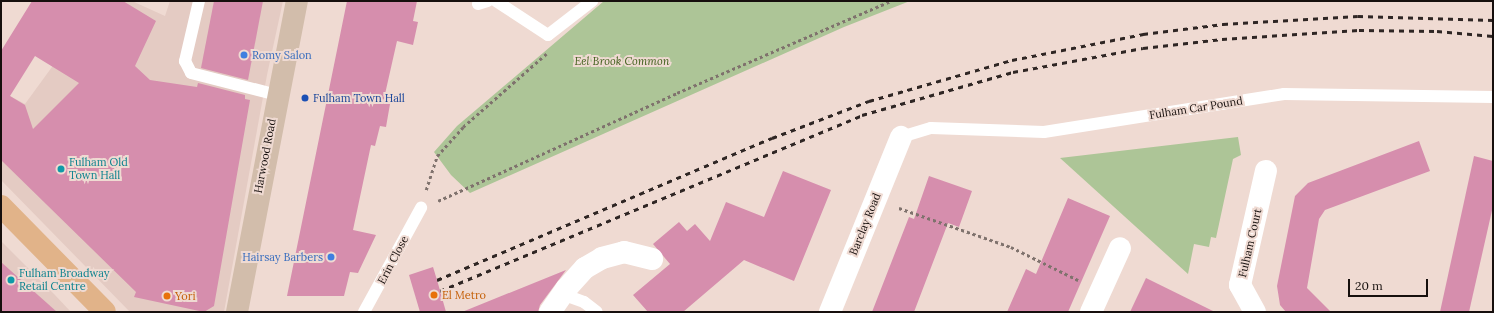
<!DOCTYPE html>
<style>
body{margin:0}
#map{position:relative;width:1494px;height:313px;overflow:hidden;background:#efdad2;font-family:Lora,serif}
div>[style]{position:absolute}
.commercial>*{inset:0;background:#e4cbc3}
.green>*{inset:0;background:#adc597}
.building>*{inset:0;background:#d68ead}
.path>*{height:2.5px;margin-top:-1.25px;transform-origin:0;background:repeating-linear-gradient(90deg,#7f726d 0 3px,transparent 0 6px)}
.lane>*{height:12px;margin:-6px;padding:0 6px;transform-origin:6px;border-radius:6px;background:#fff}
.street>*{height:22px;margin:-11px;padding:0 11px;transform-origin:11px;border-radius:11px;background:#fff}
.secondary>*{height:22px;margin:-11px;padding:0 11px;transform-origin:11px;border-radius:11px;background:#d2bdab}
.primary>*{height:22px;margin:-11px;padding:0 11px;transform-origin:11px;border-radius:11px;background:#e1b389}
.rail>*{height:3px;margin-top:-1.5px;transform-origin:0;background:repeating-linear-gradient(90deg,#2f2624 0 5px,transparent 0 10px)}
.dots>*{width:11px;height:11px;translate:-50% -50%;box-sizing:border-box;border:2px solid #efdad2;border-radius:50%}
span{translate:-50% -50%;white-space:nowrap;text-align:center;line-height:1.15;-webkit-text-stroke:4px #efdad2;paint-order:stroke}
.shop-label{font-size:11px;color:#366cbe}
.left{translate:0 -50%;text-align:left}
.right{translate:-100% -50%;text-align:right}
.park-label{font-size:11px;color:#42601d;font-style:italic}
.transit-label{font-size:11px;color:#164399}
.street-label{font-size:11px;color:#160f0d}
.culture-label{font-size:11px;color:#0d838f}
.food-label{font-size:11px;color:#c56008}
.frame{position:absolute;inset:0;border:2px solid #160f0d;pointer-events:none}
.scale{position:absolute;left:1348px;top:279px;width:80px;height:18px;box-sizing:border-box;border:2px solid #160f0d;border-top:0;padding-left:5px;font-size:12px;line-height:14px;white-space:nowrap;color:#160f0d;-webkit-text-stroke:3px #efdad2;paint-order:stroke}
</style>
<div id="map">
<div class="commercial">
<i style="clip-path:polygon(100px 1px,132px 1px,165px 16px,170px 1px,283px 1px,267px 75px,224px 312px,130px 312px,1px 180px,1px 98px,6px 102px,10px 96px,25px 104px)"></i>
<i style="clip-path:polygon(1px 241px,54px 294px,71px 312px,1px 312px)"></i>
</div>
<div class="green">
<i style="clip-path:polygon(604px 1px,910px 1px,844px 27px,470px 193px,451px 175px,434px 152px,457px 126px)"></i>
<i style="clip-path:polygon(1238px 137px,1241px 155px,1233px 159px,1216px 238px,1211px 237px,1209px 247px,1194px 244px,1188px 274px,1060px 158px)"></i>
</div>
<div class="building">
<i style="clip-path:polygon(evenodd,32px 1px,123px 1px,156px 21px,135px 66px,150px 80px,197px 87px,198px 83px,245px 95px,245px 99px,250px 100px,214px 306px,204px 312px,134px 297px,136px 292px,1px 160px,1px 51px,32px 1px,35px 56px,79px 83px,33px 129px,25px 105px,10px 96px,35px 56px)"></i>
<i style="clip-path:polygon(214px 1px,263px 1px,248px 80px,201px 68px)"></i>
<i style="clip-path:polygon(347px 1px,417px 1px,413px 21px,418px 22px,413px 45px,397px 41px,383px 103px,390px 104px,386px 127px,380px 126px,375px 146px,371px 145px,353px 230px,376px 235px,358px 273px,350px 272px,344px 296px,287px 296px)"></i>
<i style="clip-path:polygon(1419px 141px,1430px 171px,1325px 210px,1319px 219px,1307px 288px,1331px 312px,1286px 312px,1280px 305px,1277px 286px,1295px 196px,1308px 183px)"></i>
<i style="clip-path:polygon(1474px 156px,1493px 161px,1493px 206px,1469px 312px,1440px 312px)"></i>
<i style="clip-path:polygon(783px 171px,831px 190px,794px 281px,744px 260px,683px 312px,648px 312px,633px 295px,670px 264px,653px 244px,679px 222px,687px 231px,695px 224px,710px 241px,726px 202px,764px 217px)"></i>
<i style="clip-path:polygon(929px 176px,972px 191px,959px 227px,948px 223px,914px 312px,872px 312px,909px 217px,914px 219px)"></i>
<i style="clip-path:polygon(1068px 198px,1110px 216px,1068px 312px,1007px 312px,1026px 269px,1036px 274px)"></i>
<i style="clip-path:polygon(1px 262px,57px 312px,1px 312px)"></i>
<i style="clip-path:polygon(433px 267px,437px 280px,446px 312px,420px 312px,409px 275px)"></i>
<i style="clip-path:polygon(566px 270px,540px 305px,538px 312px,462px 312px)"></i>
<i style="clip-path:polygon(1146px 278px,1215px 312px,1130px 312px)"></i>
</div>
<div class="path">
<i style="left:426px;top:190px;width:36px;rotate:-72deg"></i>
<i style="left:437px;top:156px;width:39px;rotate:-48deg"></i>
<i style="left:463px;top:127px;width:111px;rotate:-41.3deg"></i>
<i style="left:438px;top:201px;width:262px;rotate:-24.3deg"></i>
<i style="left:677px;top:93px;width:233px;rotate:-23.3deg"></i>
<i style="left:899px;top:208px;width:119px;rotate:19.2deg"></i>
<i style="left:1011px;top:247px;width:75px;rotate:26.2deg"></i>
</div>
<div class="lane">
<i style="left:199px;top:1px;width:62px;rotate:103.1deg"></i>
<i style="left:185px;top:61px;width:13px;rotate:63deg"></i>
<i style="left:191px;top:73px;width:89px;rotate:14.3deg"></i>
<i style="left:496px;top:1px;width:62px;rotate:33.2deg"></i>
<i style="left:548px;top:35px;width:56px;rotate:-37.7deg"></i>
<i style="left:478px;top:4px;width:10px;rotate:-17deg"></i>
<i style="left:901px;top:137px;width:31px;rotate:-17deg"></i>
<i style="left:931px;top:128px;width:113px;rotate:2deg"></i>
<i style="left:1044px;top:132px;width:243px;rotate:-9deg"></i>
<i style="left:1284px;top:94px;width:209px;rotate:0.8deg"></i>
<i style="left:562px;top:294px;width:23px;rotate:20deg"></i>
<i style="left:584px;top:302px;width:16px;rotate:38deg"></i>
<i style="left:364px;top:312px;width:119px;rotate:-61.3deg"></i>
</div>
<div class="street">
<i style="left:550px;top:312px;width:28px;rotate:-55deg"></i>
<i style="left:566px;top:289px;width:28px;rotate:-48deg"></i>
<i style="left:585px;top:268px;width:20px;rotate:-30deg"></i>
<i style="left:602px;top:258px;width:23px;rotate:-15deg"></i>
<i style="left:624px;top:252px;width:29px;rotate:14deg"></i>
<i style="left:830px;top:312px;width:189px;rotate:-67.9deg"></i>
<i style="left:1091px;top:312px;width:70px;rotate:-65.6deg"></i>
<i style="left:1255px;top:312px;width:31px;rotate:-119deg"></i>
<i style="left:1240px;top:285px;width:117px;rotate:-77.2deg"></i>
</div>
<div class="secondary">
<i style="left:237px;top:312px;width:317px;rotate:-79.1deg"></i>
</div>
<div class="primary">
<i style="left:1px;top:206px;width:148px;rotate:45.5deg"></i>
</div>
<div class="rail">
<i style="left:437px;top:280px;width:364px;rotate:-23deg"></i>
<i style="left:772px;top:138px;width:104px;rotate:-20.9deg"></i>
<i style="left:869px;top:101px;width:149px;rotate:-16deg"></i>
<i style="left:1012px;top:60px;width:134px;rotate:-11.2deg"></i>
<i style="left:1143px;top:34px;width:81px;rotate:-7.1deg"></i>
<i style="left:1223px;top:24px;width:135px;rotate:-3.4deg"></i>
<i style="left:1358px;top:16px;width:135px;rotate:1.7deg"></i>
<i style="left:440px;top:291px;width:457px;rotate:-22.6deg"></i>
<i style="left:862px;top:115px;width:157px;rotate:-15.9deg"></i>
<i style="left:1013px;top:72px;width:132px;rotate:-10.5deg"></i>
<i style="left:1143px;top:48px;width:80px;rotate:-6.5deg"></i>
<i style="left:1222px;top:39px;width:137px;rotate:-3.8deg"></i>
<i style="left:1359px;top:30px;width:78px;rotate:0.7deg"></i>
<i style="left:1437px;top:31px;width:56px;rotate:5.1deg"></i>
</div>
<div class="dots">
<i style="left:244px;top:55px;background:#3f7fe0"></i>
<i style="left:305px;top:98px;background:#1a4fb4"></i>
<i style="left:61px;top:169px;background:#0f9aa8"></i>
<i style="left:331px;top:257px;background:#3f7fe0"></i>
<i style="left:11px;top:280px;background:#0f9aa8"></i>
<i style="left:434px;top:295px;background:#e8710a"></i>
<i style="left:167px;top:296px;background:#e8710a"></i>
</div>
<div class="shop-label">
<span class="left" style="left:252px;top:55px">Romy Salon</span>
<span class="right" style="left:323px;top:257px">Hairsay Barbers</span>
</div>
<div class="park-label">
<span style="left:622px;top:61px">Eel Brook Common</span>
</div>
<div class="transit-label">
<span class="left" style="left:313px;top:98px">Fulham Town Hall</span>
</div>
<div class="street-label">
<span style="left:1196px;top:108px;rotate:-9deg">Fulham Car Pound</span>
<span style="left:265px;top:156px;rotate:-79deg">Harwood Road</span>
<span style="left:865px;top:224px;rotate:-68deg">Barclay Road</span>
<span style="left:1250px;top:243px;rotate:-77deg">Fulham Court</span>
<span style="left:393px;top:260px;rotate:-62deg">Erin Close</span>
</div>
<div class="culture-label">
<span class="left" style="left:69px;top:169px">Fulham Old<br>Town Hall</span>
<span class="left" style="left:19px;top:280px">Fulham Broadway<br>Retail Centre</span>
</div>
<div class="food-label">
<span class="left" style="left:442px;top:295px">El Metro</span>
<span class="left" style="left:175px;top:296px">Yori</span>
</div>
<div class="frame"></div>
<div class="scale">20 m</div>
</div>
